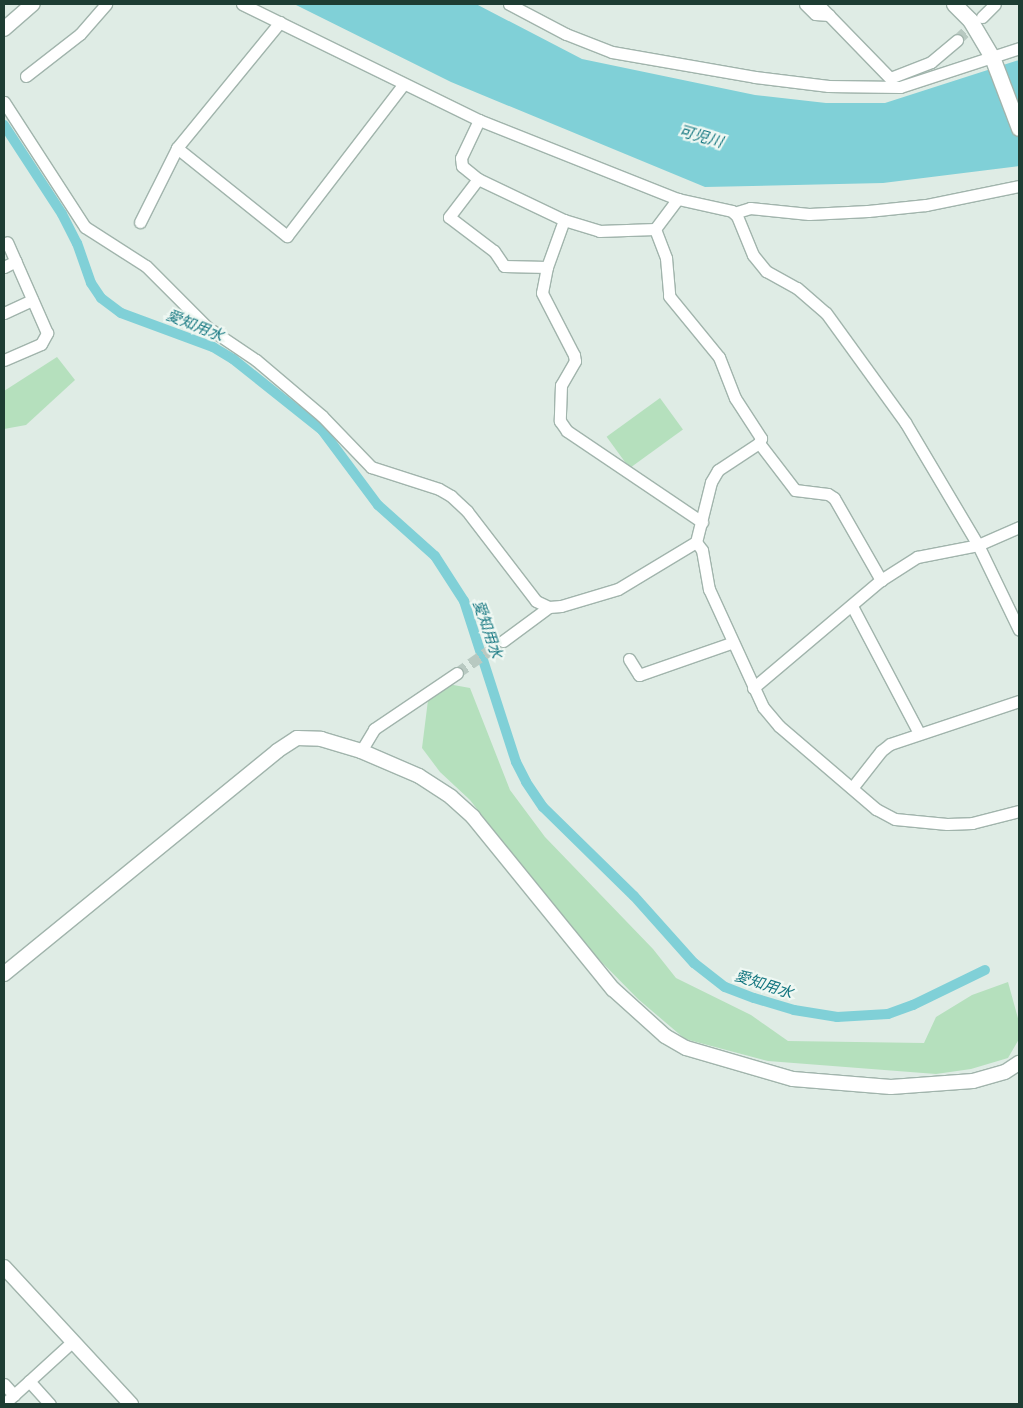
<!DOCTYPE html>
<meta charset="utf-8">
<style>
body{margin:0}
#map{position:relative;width:1023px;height:1408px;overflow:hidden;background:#dfece5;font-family:Montserrat,"Noto Sans JP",sans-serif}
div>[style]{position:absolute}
.green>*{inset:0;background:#b5e0bd;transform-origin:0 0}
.water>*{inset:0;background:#80d0d7}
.canal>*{height:10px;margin:-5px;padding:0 5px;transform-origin:5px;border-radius:5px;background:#80d0d7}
.minor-tunnel>*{height:11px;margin-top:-5.5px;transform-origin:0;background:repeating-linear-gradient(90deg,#b8c9c1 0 11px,transparent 0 16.5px)}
.roads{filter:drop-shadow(1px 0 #a1b4ac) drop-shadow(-1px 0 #a1b4ac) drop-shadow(0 1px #a1b4ac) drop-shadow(0 -1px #a1b4ac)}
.minor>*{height:11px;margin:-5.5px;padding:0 5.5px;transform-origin:5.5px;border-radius:5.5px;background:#fff}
.tertiary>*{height:14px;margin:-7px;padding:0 7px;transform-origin:7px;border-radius:7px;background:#fff}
.secondary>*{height:15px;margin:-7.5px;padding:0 7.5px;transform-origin:7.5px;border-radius:7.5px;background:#fff}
span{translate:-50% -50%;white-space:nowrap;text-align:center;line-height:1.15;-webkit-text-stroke:4.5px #eff8f3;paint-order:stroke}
.water-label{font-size:15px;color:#12757f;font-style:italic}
.frame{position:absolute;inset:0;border:5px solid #1e3d33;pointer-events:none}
</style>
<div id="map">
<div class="green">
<i style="clip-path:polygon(57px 357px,75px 380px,26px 425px,4px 429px,4px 391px)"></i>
<i style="left:660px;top:398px;width:39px;height:66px;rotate:54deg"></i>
<i style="clip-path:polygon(448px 684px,470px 688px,510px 790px,545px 837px,653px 949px,676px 978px,751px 1015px,788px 1041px,924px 1043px,936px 1017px,972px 995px,1008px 982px,1019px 1022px,1019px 1039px,1008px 1058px,971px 1069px,936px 1074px,768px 1061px,685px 1039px,638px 999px,575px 935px,470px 800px,440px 772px,422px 748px,428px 700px)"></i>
</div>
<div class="water">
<i style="clip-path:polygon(294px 4px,476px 4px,582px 59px,755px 95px,826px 103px,885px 103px,1019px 60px,1019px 166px,883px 183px,705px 187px,451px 82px)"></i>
</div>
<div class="canal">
<i style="left:4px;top:125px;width:106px;rotate:56.9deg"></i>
<i style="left:62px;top:214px;width:33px;rotate:63deg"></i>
<i style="left:77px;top:243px;width:42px;rotate:70.7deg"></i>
<i style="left:91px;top:283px;width:18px;rotate:56deg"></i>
<i style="left:101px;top:298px;width:25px;rotate:37deg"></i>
<i style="left:121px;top:313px;width:98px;rotate:20.3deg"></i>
<i style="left:213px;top:347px;width:23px;rotate:31deg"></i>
<i style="left:233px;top:359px;width:114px;rotate:38.6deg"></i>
<i style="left:322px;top:430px;width:94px;rotate:53.3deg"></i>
<i style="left:378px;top:505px;width:76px;rotate:41.8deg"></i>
<i style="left:435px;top:556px;width:54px;rotate:57.2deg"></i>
<i style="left:464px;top:601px;width:169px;rotate:72.1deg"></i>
<i style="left:516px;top:762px;width:22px;rotate:63deg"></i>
<i style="left:526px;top:782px;width:30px;rotate:56deg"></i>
<i style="left:543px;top:807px;width:127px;rotate:44.4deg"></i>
<i style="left:634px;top:896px;width:90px;rotate:48.2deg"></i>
<i style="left:694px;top:963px;width:39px;rotate:38deg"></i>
<i style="left:725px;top:987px;width:31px;rotate:21deg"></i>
<i style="left:754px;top:998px;width:42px;rotate:16.7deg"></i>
<i style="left:794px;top:1010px;width:44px;rotate:9.2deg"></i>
<i style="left:837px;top:1017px;width:51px;rotate:-3.4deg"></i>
<i style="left:888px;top:1014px;width:27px;rotate:-20deg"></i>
<i style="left:913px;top:1005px;width:80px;rotate:-25.9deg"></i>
</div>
<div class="minor-tunnel">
<i style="left:957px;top:40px;width:29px;rotate:-44deg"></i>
<i style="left:457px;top:673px;width:56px;rotate:-34.8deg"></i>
</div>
<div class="roads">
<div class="minor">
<i style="left:242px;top:4px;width:264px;rotate:26.1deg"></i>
<i style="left:479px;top:120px;width:214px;rotate:21.7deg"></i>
<i style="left:678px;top:199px;width:55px;rotate:12.5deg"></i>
<i style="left:732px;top:211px;width:7px;rotate:45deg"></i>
<i style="left:737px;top:216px;width:42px;rotate:67.7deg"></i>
<i style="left:753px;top:255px;width:21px;rotate:51deg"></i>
<i style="left:766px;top:271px;width:35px;rotate:29deg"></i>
<i style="left:797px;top:288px;width:38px;rotate:41deg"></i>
<i style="left:826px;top:313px;width:135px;rotate:54.1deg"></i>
<i style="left:905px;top:422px;width:143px;rotate:59.3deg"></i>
<i style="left:978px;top:545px;width:45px;rotate:-23.7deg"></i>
<i style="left:509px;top:4px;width:64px;rotate:27.8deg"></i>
<i style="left:566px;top:34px;width:49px;rotate:21.4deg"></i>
<i style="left:612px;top:52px;width:145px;rotate:9.9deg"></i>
<i style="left:755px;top:77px;width:74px;rotate:7deg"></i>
<i style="left:828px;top:86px;width:72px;rotate:0.8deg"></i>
<i style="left:900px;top:87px;width:125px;rotate:-18.1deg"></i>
<i style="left:805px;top:4px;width:14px;rotate:45deg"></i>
<i style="left:815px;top:14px;width:14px;rotate:4deg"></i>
<i style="left:818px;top:4px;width:103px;rotate:45.8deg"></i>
<i style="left:890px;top:78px;width:44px;rotate:-21.3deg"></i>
<i style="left:931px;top:62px;width:34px;rotate:-40deg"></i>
<i style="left:982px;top:17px;width:18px;rotate:-45deg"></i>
<i style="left:280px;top:22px;width:163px;rotate:129.3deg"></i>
<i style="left:177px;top:148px;width:141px;rotate:38.7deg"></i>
<i style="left:287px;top:236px;width:190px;rotate:-52.5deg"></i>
<i style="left:26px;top:76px;width:68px;rotate:-37.9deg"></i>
<i style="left:80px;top:34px;width:40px;rotate:-49deg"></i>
<i style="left:4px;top:102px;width:149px;rotate:57.1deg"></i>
<i style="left:85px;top:227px;width:72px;rotate:32.6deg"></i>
<i style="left:146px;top:266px;width:86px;rotate:45deg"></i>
<i style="left:207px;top:327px;width:59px;rotate:34deg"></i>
<i style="left:256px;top:360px;width:87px;rotate:40.3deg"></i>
<i style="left:322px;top:416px;width:71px;rotate:46.1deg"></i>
<i style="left:371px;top:467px;width:71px;rotate:17.9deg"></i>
<i style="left:439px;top:489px;width:14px;rotate:30deg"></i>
<i style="left:451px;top:496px;width:22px;rotate:43deg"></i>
<i style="left:467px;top:511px;width:113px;rotate:52.5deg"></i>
<i style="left:536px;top:601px;width:14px;rotate:25deg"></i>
<i style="left:549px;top:607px;width:12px;rotate:-5deg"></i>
<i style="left:561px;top:606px;width:59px;rotate:-16.6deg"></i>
<i style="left:618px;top:589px;width:91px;rotate:-31.1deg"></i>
<i style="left:696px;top:542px;width:10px;rotate:53deg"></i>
<i style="left:702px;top:550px;width:40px;rotate:80deg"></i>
<i style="left:709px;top:589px;width:130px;rotate:65.4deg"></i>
<i style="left:763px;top:707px;width:25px;rotate:50deg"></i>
<i style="left:779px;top:726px;width:128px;rotate:40.6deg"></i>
<i style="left:876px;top:809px;width:21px;rotate:28deg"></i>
<i style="left:895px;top:819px;width:52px;rotate:5.5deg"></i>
<i style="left:947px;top:824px;width:25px;rotate:-2deg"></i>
<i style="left:972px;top:823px;width:49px;rotate:-14.3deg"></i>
<i style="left:479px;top:120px;width:42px;rotate:115.3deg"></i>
<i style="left:461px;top:158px;width:8px;rotate:83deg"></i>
<i style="left:462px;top:166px;width:21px;rotate:39deg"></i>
<i style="left:478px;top:179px;width:95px;rotate:25.5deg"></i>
<i style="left:564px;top:220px;width:37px;rotate:17deg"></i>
<i style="left:599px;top:231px;width:56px;rotate:-2deg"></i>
<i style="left:655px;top:229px;width:38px;rotate:-53deg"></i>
<i style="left:478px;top:179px;width:48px;rotate:127.3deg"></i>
<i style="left:449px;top:217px;width:56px;rotate:37.1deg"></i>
<i style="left:494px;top:251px;width:18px;rotate:56deg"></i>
<i style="left:504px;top:266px;width:43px;rotate:1.3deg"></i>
<i style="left:734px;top:213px;width:17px;rotate:-17deg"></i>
<i style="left:750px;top:208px;width:59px;rotate:5.8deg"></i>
<i style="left:809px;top:214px;width:59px;rotate:-2.9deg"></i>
<i style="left:868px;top:211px;width:58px;rotate:-5.9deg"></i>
<i style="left:926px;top:205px;width:95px;rotate:-11.5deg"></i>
<i style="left:564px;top:220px;width:50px;rotate:109.9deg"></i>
<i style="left:547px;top:267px;width:26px;rotate:101deg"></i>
<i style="left:542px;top:293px;width:70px;rotate:62.7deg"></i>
<i style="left:574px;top:355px;width:6px;rotate:81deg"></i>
<i style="left:575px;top:361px;width:28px;rotate:120deg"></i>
<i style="left:561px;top:385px;width:36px;rotate:92deg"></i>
<i style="left:560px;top:421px;width:12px;rotate:55deg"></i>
<i style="left:567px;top:431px;width:163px;rotate:34deg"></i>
<i style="left:140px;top:222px;width:83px;rotate:-63.4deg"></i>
<i style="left:655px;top:229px;width:31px;rotate:69deg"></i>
<i style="left:666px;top:258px;width:38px;rotate:85deg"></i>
<i style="left:669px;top:296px;width:79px;rotate:50.7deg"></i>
<i style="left:719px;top:357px;width:44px;rotate:68.7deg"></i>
<i style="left:735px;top:398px;width:48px;rotate:57deg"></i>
<i style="left:761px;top:438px;width:5px;rotate:112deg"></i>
<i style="left:759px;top:443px;width:49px;rotate:146.6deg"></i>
<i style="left:718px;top:470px;width:14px;rotate:120deg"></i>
<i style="left:711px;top:482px;width:62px;rotate:104deg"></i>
<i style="left:4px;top:267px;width:13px;rotate:-27deg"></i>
<i style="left:4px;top:313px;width:31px;rotate:-25deg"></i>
<i style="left:4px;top:360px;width:40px;rotate:-23.4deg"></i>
<i style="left:41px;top:344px;width:13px;rotate:-61deg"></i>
<i style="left:47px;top:333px;width:99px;rotate:-113.7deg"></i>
<i style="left:759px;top:443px;width:59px;rotate:52.5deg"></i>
<i style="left:795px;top:490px;width:33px;rotate:7deg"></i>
<i style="left:828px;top:494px;width:7px;rotate:34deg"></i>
<i style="left:834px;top:498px;width:95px;rotate:60.2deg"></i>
<i style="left:852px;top:606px;width:144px;rotate:62.2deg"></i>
<i style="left:503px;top:641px;width:57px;rotate:-36.5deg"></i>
<i style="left:629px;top:659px;width:19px;rotate:58deg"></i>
<i style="left:639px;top:675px;width:97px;rotate:-19.2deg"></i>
<i style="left:753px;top:688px;width:167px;rotate:-40.2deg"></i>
<i style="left:881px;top:580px;width:43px;rotate:-32.6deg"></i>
<i style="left:917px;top:557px;width:62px;rotate:-11.1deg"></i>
<i style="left:978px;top:545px;width:94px;rotate:64.2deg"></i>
<i style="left:361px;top:751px;width:26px;rotate:-59deg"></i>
<i style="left:374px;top:729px;width:100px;rotate:-34deg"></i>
<i style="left:852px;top:788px;width:47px;rotate:-51.9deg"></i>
<i style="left:881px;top:751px;width:11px;rotate:-38deg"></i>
<i style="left:890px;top:744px;width:136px;rotate:-18.4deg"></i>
<i style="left:29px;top:1381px;width:31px;rotate:48deg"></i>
<i style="left:4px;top:1384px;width:15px;rotate:48deg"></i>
<i style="left:4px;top:1404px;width:92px;rotate:-42.4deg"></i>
</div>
<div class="tertiary">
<i style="left:4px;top:29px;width:38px;rotate:-41deg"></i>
<i style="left:4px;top:974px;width:353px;rotate:-39.2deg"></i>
<i style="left:277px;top:751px;width:24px;rotate:-33deg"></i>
<i style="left:297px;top:738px;width:24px;rotate:2deg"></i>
<i style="left:321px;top:739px;width:42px;rotate:16.7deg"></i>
<i style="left:361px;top:751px;width:63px;rotate:23.3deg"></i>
<i style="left:419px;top:776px;width:38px;rotate:33deg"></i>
<i style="left:451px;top:797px;width:30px;rotate:42deg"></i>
<i style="left:473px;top:817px;width:222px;rotate:50.9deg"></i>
<i style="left:613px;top:989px;width:70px;rotate:42.1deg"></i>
<i style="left:665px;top:1036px;width:24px;rotate:30deg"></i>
<i style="left:686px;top:1048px;width:111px;rotate:16.2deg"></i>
<i style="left:793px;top:1079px;width:98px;rotate:4.7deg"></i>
<i style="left:891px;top:1087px;width:82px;rotate:-4.2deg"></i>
<i style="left:973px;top:1081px;width:33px;rotate:-16deg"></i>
<i style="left:1005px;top:1072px;width:17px;rotate:-33deg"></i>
<i style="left:4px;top:1267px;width:187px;rotate:47.2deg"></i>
</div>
<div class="secondary">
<i style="left:954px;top:4px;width:23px;rotate:45deg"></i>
<i style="left:970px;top:20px;width:43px;rotate:59.3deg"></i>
<i style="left:992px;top:57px;width:76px;rotate:69.2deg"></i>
</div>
</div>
<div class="water-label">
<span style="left:701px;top:136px;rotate:16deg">可児川</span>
<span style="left:195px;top:325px;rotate:22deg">愛知用水</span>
<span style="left:488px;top:629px;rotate:71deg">愛知用水</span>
<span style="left:764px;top:984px;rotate:18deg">愛知用水</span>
</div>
<div class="frame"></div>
</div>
